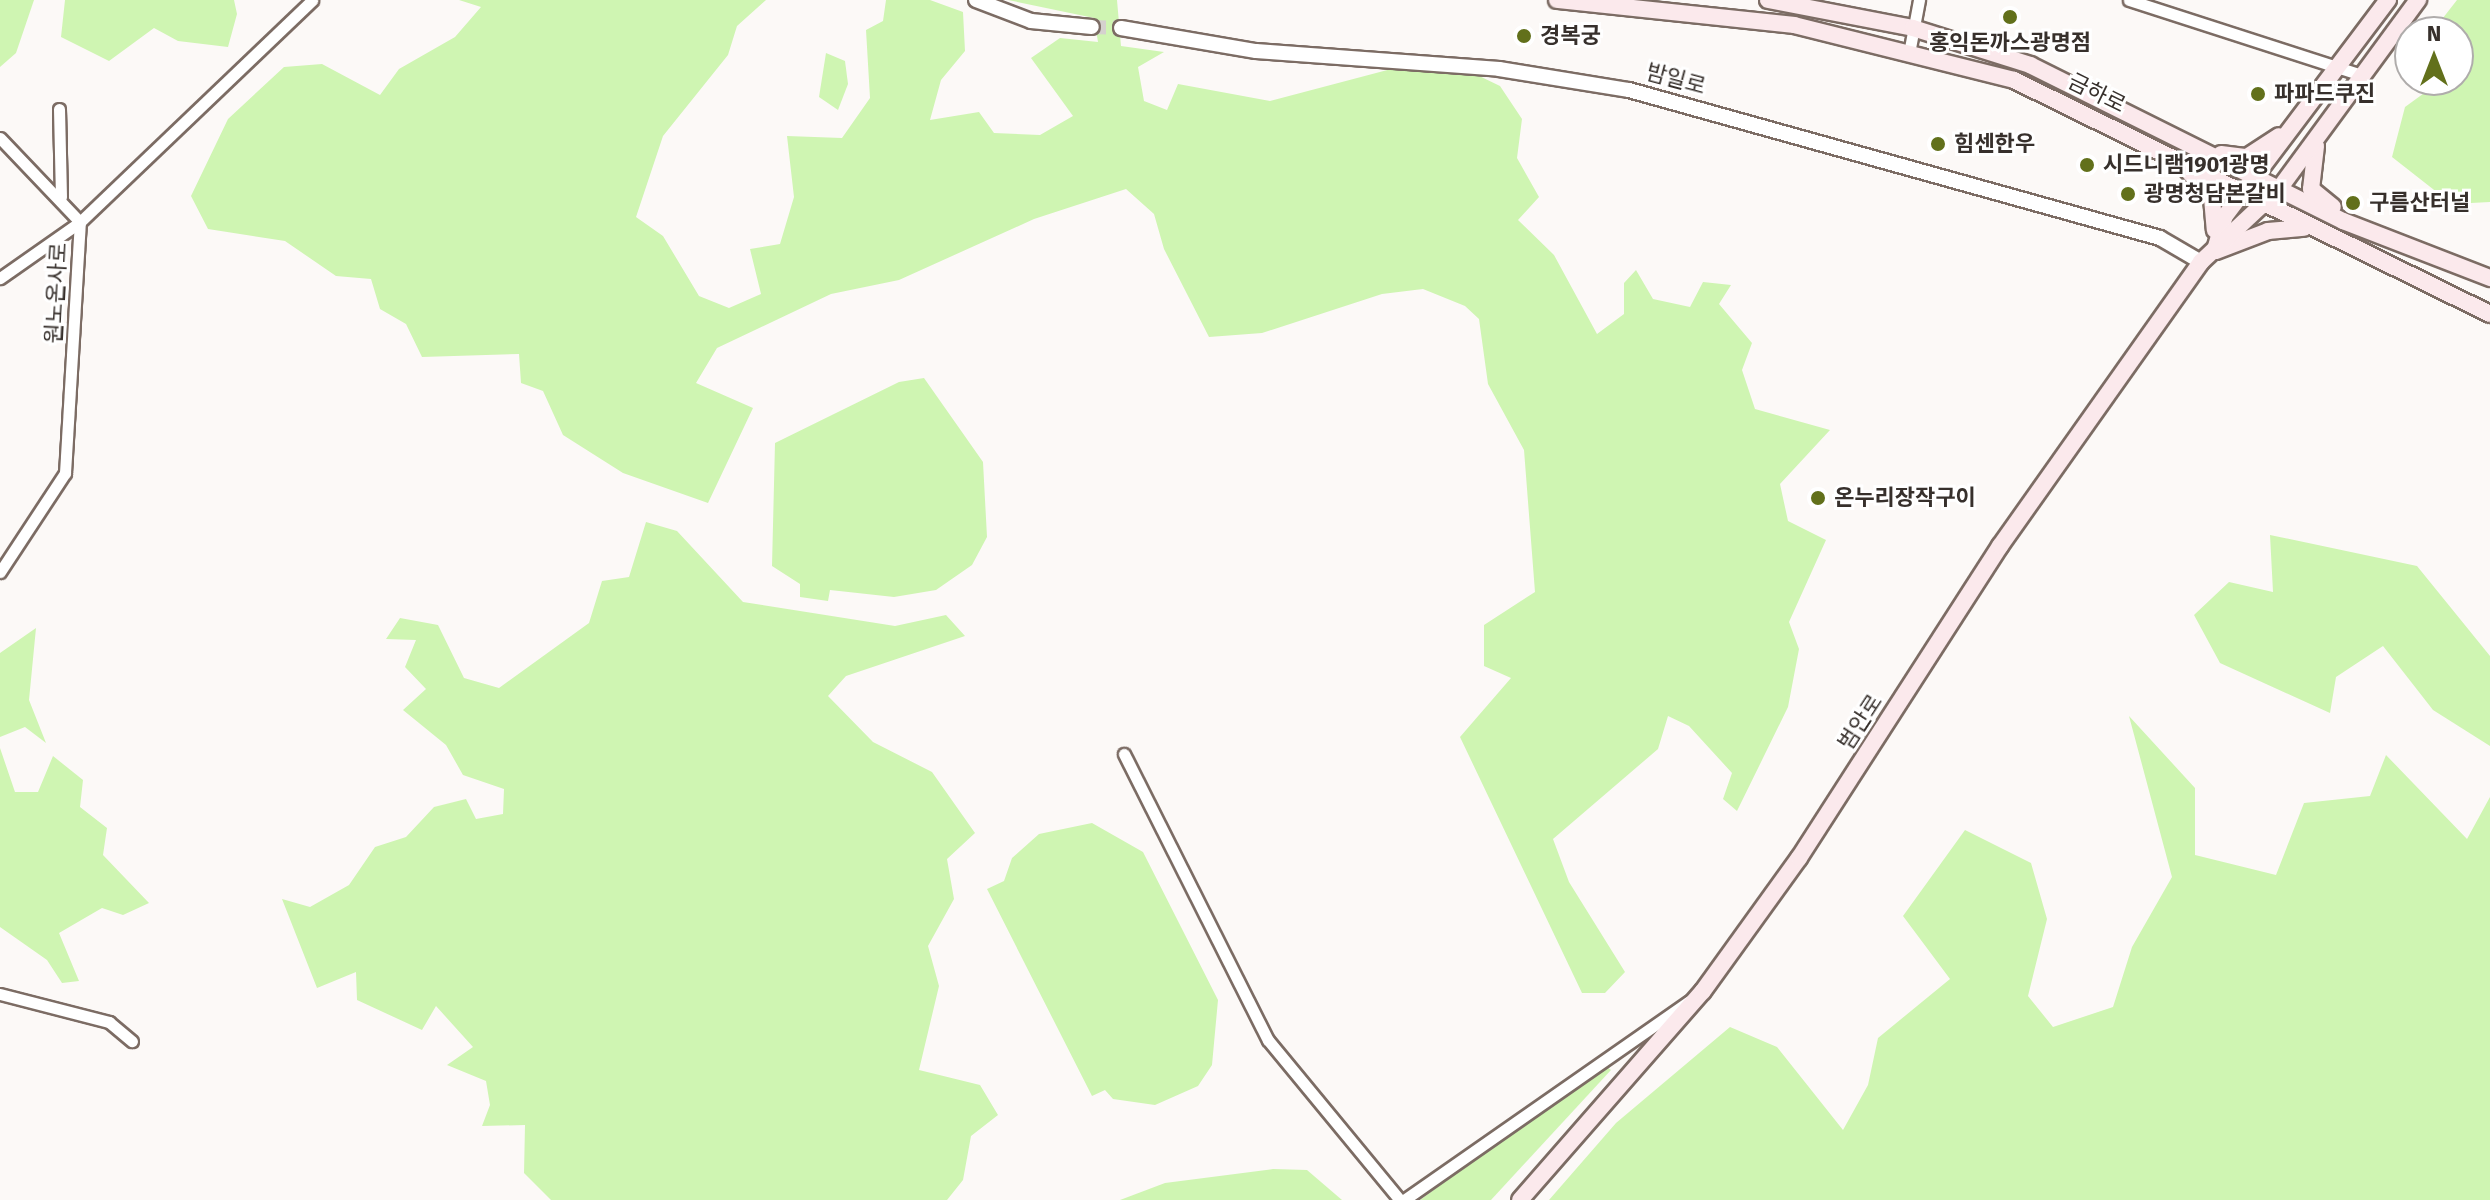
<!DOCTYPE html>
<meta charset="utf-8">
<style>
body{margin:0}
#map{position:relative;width:2490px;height:1200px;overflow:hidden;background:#fcf9f7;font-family:"Fira Sans","Noto Sans KR",sans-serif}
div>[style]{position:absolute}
.green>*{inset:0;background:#cff5b2}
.tertiary-tunnel>*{height:14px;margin-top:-7px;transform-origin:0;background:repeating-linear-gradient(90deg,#d5d1ce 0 14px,transparent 0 21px)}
.roads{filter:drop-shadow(2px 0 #7c6c64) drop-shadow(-2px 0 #7c6c64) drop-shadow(0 2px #7c6c64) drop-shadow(0 -2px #7c6c64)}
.minor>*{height:11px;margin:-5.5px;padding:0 5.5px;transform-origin:5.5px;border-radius:5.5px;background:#fff}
.tertiary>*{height:14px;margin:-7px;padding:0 7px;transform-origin:7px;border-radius:7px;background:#fff}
.secondary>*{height:16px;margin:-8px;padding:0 8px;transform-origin:8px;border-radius:8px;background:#fbe9ec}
.dots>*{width:22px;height:22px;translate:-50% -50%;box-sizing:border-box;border:4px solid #fff;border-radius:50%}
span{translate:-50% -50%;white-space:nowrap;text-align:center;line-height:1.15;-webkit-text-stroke:6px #fff;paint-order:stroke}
.poi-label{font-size:22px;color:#37302c;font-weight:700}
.left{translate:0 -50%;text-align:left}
.street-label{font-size:22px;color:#37302c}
.north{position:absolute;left:2394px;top:16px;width:80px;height:80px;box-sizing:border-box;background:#fff;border:2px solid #afacab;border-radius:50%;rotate:0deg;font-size:22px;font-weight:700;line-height:32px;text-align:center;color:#37302c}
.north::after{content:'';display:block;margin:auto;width:28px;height:36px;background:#62701b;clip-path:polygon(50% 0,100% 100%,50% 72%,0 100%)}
</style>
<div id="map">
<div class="green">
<i style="clip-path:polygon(0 0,34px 0,16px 53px,0 67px)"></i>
<i style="clip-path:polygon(65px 0,234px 0,237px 14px,228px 47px,178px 41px,154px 28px,109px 61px,61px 37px)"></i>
<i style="clip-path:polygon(459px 0,766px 0,737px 26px,728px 55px,663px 136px,636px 217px,663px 236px,699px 296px,729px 308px,761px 294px,750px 249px,780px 244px,794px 197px,787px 136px,842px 138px,870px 98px,866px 30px,883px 21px,886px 0,930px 0,963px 12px,965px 51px,941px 80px,930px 120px,979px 112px,994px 133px,1040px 135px,1073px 116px,1031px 58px,1060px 38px,1098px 42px,1094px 18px,1008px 0,1117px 0,1121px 46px,1164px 52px,1138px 67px,1144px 101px,1167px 110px,1178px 84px,1270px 101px,1395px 68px,1473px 73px,1500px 86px,1522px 119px,1517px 158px,1539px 197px,1518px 220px,1554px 255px,1597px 334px,1624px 314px,1624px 283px,1636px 270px,1653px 299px,1690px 307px,1703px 282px,1731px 285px,1719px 304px,1752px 343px,1742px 370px,1755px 409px,1830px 430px,1780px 484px,1788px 521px,1826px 540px,1789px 622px,1799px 649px,1788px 707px,1737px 811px,1723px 799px,1732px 773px,1689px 726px,1668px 716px,1658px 749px,1553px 839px,1569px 882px,1625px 972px,1605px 993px,1582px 993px,1460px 737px,1511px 678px,1484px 666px,1484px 625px,1535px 592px,1524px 450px,1488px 384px,1479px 319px,1465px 306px,1423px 289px,1382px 294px,1262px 333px,1209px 337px,1164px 249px,1154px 214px,1126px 189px,1034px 219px,899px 280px,831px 294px,717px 348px,696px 383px,753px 408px,708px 503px,623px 473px,563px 435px,543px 391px,521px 383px,519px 354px,422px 357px,406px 324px,380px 309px,371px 279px,336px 276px,285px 241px,208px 229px,191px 196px,228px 119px,284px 67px,322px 64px,380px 95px,399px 69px,455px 37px,481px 7px)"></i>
<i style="clip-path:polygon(2457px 0,2490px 0,2490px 202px,2452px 204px,2392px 157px,2405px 107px,2427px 91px,2428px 80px,2458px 80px,2458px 32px,2432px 32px)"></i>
<i style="clip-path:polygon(826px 53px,845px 61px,848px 84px,838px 110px,819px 97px)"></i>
<i style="clip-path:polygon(924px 378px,983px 462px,987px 537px,972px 565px,936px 590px,894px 597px,830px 590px,828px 601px,800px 597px,800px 584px,772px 566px,775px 443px,899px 382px)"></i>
<i style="clip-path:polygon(646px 522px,677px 531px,743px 602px,895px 626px,946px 615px,965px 636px,846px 676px,828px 696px,873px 742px,932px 772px,975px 833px,947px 859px,954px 899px,928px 946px,939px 986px,919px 1070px,980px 1085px,998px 1115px,971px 1136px,963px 1180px,947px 1200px,551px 1200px,524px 1173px,525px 1125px,482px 1126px,490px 1105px,486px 1081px,447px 1065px,473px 1047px,436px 1006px,422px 1030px,357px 1000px,356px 972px,317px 988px,282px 899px,310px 907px,349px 885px,375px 847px,406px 837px,434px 807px,466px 799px,476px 819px,503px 814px,504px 789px,463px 775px,446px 745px,403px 710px,426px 689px,405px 667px,416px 640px,386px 639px,400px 618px,438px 625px,464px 678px,499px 688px,589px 623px,602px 581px,629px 577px)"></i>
<i style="clip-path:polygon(2270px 535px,2417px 566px,2490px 656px,2490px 746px,2433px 710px,2383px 646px,2336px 677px,2330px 713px,2220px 663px,2194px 615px,2229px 582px,2273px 592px)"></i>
<i style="clip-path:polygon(36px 628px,29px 700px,46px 743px,25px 727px,0 737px,0 653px)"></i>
<i style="clip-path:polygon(2129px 716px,2195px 788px,2195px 855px,2276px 875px,2304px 803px,2370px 796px,2386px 755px,2467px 839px,2490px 797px,2490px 1200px,1549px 1200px,1616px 1123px,1730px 1027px,1777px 1047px,1843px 1130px,1868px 1085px,1878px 1038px,1950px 979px,1903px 916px,1965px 830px,2031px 863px,2047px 919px,2028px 996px,2053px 1027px,2113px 1007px,2132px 947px,2172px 877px)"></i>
<i style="clip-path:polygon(0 748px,15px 792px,38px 792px,53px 756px,83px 780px,80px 807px,107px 828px,103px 855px,149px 903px,123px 915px,102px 908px,59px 933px,79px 981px,62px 983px,47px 960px,0 927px)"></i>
<i style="clip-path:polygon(1092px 823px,1143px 852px,1218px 1000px,1212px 1065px,1198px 1086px,1155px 1105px,1113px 1099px,1105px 1090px,1092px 1096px,987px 889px,1004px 881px,1012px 858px,1039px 834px)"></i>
<i style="clip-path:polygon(1603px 1064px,1611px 1070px,1491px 1200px,1420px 1200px)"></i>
<i style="clip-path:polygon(1273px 1169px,1307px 1170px,1342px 1200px,1120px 1200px,1165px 1183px)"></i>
</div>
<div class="tertiary-tunnel">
<i style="left:1092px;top:27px;width:29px;rotate:2deg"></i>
</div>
<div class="roads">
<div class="minor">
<i style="left:2129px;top:0;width:247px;rotate:17.9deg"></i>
<i style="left:1910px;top:48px;width:49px;rotate:-79.4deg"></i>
<i style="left:59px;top:109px;width:88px;rotate:88.7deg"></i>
<i style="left:0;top:138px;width:116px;rotate:46.4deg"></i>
<i style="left:80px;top:222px;width:98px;rotate:145deg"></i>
<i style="left:0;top:572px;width:118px;rotate:-56.7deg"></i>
<i style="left:65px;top:473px;width:251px;rotate:-86.6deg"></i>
<i style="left:80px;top:222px;width:321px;rotate:-43.7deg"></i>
<i style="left:1124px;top:754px;width:320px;rotate:63.3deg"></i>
<i style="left:1268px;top:1040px;width:207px;rotate:50.5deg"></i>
<i style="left:0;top:994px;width:113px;rotate:14.4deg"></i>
<i style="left:109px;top:1022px;width:30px;rotate:40deg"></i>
<i style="left:1404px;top:1200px;width:348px;rotate:-34.9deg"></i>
</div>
<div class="tertiary">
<i style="left:976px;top:0;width:59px;rotate:20.9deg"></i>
<i style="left:1031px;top:21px;width:61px;rotate:5.6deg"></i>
<i style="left:1121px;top:28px;width:137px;rotate:9.7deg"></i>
<i style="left:1256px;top:51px;width:244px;rotate:4.2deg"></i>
<i style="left:1499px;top:69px;width:132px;rotate:9.2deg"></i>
<i style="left:1629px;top:90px;width:551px;rotate:15.57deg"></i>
<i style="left:2160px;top:238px;width:48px;rotate:30.3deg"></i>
</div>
<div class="secondary">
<i style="left:1557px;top:0;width:238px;rotate:6deg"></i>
<i style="left:1794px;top:25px;width:227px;rotate:14deg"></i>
<i style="left:2014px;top:80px;width:530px;rotate:26.18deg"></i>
<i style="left:1768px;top:0;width:148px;rotate:10.9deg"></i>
<i style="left:1913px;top:28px;width:123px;rotate:17.5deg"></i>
<i style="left:2030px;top:65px;width:350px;rotate:26.5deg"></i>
<i style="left:2343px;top:221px;width:158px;rotate:21.2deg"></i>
<i style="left:2316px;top:146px;width:43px;rotate:96.6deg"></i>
<i style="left:2311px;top:189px;width:28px;rotate:39deg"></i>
<i style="left:2221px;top:154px;width:26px;rotate:7deg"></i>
<i style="left:2247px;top:157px;width:38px;rotate:-33deg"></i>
<i style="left:2183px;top:165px;width:44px;rotate:48.7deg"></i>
<i style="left:2212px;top:198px;width:32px;rotate:85deg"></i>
<i style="left:2215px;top:250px;width:35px;rotate:-74deg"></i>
<i style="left:2225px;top:216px;width:271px;rotate:-53deg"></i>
<i style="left:2216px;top:251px;width:56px;rotate:-21deg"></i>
<i style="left:2268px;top:231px;width:36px;rotate:-5deg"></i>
<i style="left:1520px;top:1200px;width:278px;rotate:-48.8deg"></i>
<i style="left:1703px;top:991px;width:164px;rotate:-54.2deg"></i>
<i style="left:1799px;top:858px;width:371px;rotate:-57.2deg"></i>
<i style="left:2000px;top:546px;width:348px;rotate:-54.7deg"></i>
<i style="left:2201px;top:262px;width:107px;rotate:-43.1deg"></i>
<i style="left:2279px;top:189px;width:235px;rotate:-53.7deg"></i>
</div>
</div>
<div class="dots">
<i style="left:2010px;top:17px;background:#62701b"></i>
<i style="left:1524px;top:36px;background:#62701b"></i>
<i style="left:2258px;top:94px;background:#62701b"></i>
<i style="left:1938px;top:144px;background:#62701b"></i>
<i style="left:2087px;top:165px;background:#62701b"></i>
<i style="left:2128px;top:194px;background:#62701b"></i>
<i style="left:2353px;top:203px;background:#62701b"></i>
<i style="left:1818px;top:498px;background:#62701b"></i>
</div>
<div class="poi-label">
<span class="left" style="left:1540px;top:36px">경복궁</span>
<span style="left:2010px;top:43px">홍익돈까스광명점</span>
<span class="left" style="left:2274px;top:94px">파파드쿠진</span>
<span class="left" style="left:1954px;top:144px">힘센한우</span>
<span class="left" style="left:2103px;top:165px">시드니램1901광명</span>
<span class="left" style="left:2144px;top:194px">광명청담본갈비</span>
<span class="left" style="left:2369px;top:203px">구름산터널</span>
<span class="left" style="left:1834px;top:498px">온누리장작구이</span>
</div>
<div class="street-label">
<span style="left:1676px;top:79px;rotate:15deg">밤일로</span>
<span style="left:2097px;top:93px;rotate:26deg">금하로</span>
<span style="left:56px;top:293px;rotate:-87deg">원노온사로</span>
<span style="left:1860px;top:722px;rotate:-57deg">범안로</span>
</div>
<div class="north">N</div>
</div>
